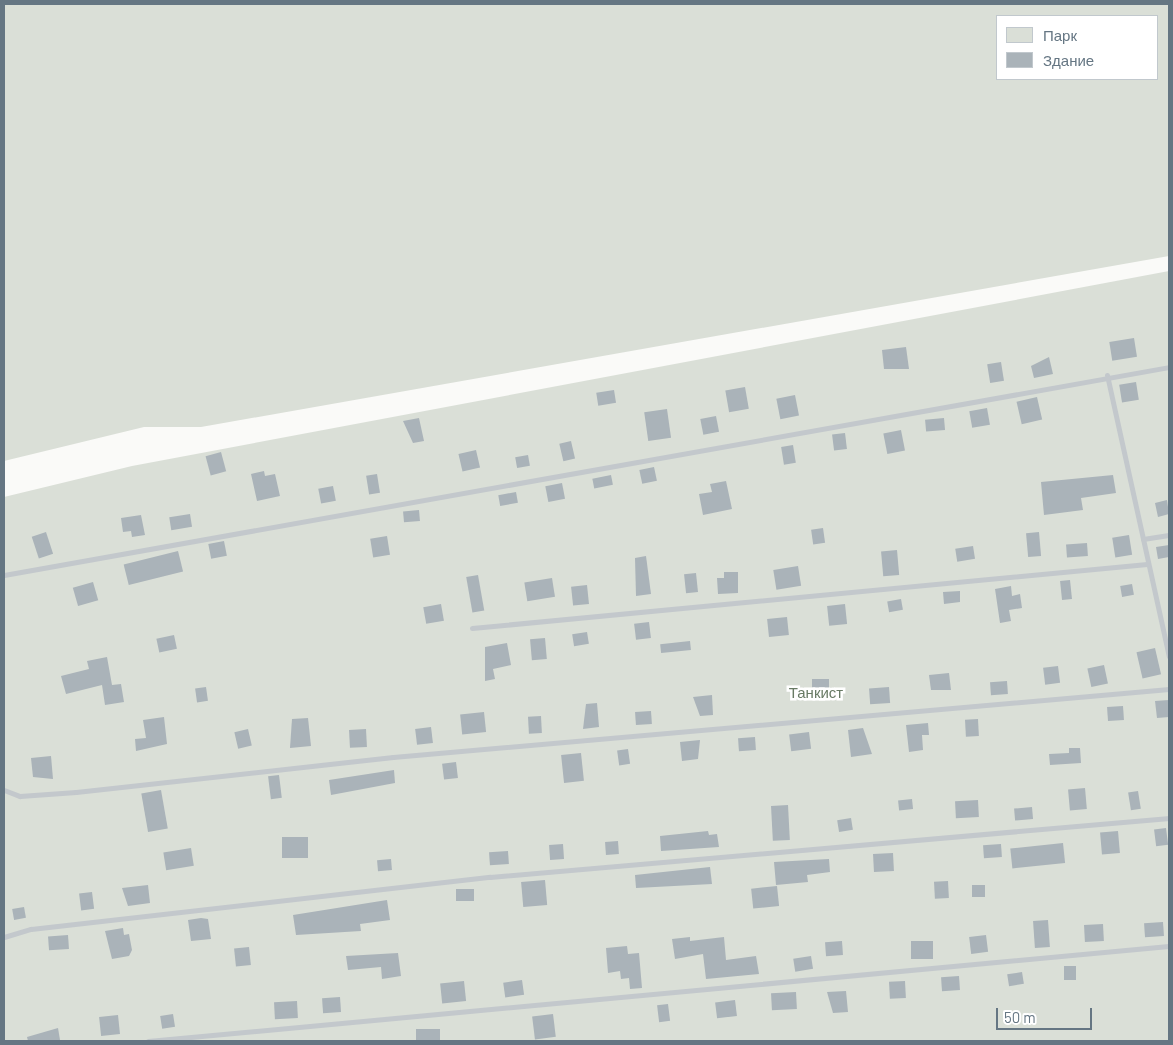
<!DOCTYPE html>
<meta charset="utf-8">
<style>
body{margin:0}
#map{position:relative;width:1173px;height:1045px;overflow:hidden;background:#fafaf8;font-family:Barlow,sans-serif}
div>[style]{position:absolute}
.green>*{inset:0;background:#dadfd7}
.building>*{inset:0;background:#aab3b9;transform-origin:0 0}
.lane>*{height:5px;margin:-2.5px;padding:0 2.5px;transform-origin:2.5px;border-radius:2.5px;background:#c3c8cc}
span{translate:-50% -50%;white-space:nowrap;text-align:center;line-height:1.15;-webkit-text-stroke:5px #fff;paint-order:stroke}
.park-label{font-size:15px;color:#687a64}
.frame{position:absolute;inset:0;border:5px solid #657683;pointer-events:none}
.legend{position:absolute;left:996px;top:15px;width:162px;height:65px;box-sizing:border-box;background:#fff;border:1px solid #c1c8cd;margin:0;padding:6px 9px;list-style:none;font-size:15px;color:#657683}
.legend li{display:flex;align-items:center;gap:10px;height:25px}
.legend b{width:25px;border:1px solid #c1c8cd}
.scale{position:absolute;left:996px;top:1008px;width:96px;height:22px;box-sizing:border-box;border:2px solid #657683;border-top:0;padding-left:6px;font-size:15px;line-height:18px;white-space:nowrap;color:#657683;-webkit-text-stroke:4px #fff;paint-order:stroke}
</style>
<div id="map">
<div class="green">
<i style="clip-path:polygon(evenodd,4px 4px,1169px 4px,1169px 256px,201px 427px,144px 427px,4px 461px,4px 4px,997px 16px,1157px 16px,1157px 79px,997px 79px,997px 16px)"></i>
<i style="clip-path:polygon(1169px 271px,1169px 1041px,4px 1041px,4px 497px,132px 466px)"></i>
</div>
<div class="building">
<i style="left:1134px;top:338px;width:19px;height:25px;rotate:81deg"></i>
<i style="clip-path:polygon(906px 347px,909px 369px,884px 369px,882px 350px)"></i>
<i style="clip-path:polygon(1049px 357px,1053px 374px,1034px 378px,1031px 366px)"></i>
<i style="left:1001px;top:362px;width:19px;height:14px;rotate:81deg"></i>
<i style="left:1136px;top:382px;width:18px;height:17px;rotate:81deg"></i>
<i style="left:745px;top:387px;width:22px;height:20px;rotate:80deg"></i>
<i style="left:614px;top:390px;width:13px;height:18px;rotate:81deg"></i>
<i style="left:795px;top:395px;width:21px;height:19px;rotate:79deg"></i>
<i style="left:1037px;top:397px;width:23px;height:21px;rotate:77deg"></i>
<i style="left:987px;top:408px;width:17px;height:18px;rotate:80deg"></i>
<i style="left:667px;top:409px;width:29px;height:23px;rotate:82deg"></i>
<i style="left:716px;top:416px;width:16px;height:16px;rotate:79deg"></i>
<i style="clip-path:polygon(419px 418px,424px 441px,413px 443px,403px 421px)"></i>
<i style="left:944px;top:418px;width:12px;height:19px;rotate:85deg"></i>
<i style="left:901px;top:430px;width:21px;height:18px;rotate:79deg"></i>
<i style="left:845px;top:433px;width:16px;height:13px;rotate:83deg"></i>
<i style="left:571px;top:441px;width:18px;height:12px;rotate:77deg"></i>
<i style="left:793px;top:445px;width:18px;height:12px;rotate:81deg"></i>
<i style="left:476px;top:450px;width:18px;height:18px;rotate:77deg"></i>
<i style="left:221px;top:452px;width:20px;height:16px;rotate:75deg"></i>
<i style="left:528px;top:455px;width:11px;height:13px;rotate:80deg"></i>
<i style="left:654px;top:467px;width:14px;height:15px;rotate:78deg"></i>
<i style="clip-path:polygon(264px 471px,265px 476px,275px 474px,280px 496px,257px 501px,251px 474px)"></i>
<i style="left:377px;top:474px;width:19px;height:11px;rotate:81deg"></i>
<i style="left:611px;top:475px;width:10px;height:19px;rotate:79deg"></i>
<i style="clip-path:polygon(1113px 475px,1116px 493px,1081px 498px,1083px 510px,1044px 515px,1041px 482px)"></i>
<i style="clip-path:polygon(726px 481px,732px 509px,703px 515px,699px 494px,712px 492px,710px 484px)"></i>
<i style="left:562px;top:483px;width:16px;height:17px;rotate:79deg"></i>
<i style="left:333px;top:486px;width:15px;height:15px;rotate:79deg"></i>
<i style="left:516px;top:492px;width:11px;height:18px;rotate:80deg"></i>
<i style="clip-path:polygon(1167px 500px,1169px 514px,1158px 517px,1155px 503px)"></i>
<i style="left:419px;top:510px;width:11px;height:16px;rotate:85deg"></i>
<i style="left:190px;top:514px;width:13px;height:21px;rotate:81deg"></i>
<i style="clip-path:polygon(141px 515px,145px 535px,132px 537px,131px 531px,123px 532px,121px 518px)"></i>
<i style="left:823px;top:528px;width:15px;height:12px;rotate:82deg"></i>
<i style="left:46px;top:532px;width:23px;height:15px;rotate:72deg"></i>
<i style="left:1039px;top:532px;width:24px;height:13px;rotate:85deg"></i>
<i style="left:1129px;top:535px;width:20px;height:17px;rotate:81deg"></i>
<i style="left:387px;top:536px;width:19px;height:17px;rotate:81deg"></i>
<i style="left:224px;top:541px;width:15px;height:16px;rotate:79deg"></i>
<i style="left:1087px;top:543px;width:13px;height:21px;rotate:86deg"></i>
<i style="clip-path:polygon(1169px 545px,1169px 557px,1158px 559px,1156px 547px)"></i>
<i style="left:973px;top:546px;width:13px;height:18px;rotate:81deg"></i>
<i style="left:897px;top:550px;width:25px;height:16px;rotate:85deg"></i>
<i style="left:178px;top:551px;width:21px;height:56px;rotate:76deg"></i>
<i style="clip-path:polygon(646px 556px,651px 594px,636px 596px,635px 558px)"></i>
<i style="left:798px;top:566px;width:20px;height:25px;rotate:81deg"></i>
<i style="clip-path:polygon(724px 572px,738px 572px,738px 593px,718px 594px,717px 578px,724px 578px)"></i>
<i style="left:696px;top:573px;width:19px;height:12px;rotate:84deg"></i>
<i style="left:478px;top:575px;width:36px;height:12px;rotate:80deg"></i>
<i style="left:552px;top:578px;width:19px;height:28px;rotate:81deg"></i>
<i style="left:1070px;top:580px;width:19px;height:10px;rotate:84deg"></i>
<i style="left:93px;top:582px;width:19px;height:21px;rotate:74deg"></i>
<i style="left:1132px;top:584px;width:11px;height:12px;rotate:80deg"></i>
<i style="left:587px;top:585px;width:19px;height:16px;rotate:84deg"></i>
<i style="clip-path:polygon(1011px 586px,1012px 596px,1020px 594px,1022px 608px,1009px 610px,1011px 621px,1000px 623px,995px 589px)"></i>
<i style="clip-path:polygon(960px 591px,960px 602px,944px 604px,943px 592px)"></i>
<i style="left:901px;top:599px;width:11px;height:14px;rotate:80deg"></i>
<i style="left:441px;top:604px;width:17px;height:18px;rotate:80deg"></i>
<i style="left:845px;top:604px;width:20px;height:18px;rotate:84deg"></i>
<i style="left:787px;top:617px;width:18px;height:20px;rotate:84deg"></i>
<i style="left:649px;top:622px;width:16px;height:15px;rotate:83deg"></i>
<i style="left:587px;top:632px;width:12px;height:15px;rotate:81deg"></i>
<i style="left:174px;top:635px;width:14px;height:18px;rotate:78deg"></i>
<i style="left:545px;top:638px;width:21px;height:15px;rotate:85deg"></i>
<i style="left:690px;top:641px;width:9px;height:30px;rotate:84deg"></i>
<i style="clip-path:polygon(507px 643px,511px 665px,493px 669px,495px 679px,485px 681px,485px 647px)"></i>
<i style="left:1155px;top:648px;width:27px;height:19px;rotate:77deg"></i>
<i style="clip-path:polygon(107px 657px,112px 685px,121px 684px,124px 702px,105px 705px,102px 685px,66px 694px,61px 676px,89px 669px,87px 661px)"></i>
<i style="left:1104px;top:665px;width:19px;height:17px;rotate:78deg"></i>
<i style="left:1058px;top:666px;width:17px;height:15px;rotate:83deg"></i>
<i style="clip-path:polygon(949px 673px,951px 690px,931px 690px,929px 675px)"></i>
<i style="left:829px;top:679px;width:21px;height:17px;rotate:90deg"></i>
<i style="left:1007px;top:681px;width:13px;height:17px;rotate:86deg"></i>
<i style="left:206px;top:687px;width:14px;height:11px;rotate:82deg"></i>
<i style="left:889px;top:687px;width:16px;height:20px;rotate:86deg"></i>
<i style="clip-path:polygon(712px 695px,713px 715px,700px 716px,693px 697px)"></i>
<i style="clip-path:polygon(1169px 700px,1169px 717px,1157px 718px,1155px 701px)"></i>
<i style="clip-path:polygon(597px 703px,599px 727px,583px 729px,586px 704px)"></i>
<i style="left:1123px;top:706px;width:14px;height:16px;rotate:86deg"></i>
<i style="left:651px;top:711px;width:13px;height:16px;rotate:86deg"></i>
<i style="left:484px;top:712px;width:20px;height:24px;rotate:84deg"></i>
<i style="left:541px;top:716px;width:17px;height:13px;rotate:87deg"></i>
<i style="clip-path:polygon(164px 717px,167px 744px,136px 751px,135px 739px,146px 738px,143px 720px)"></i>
<i style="clip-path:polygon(308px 718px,311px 746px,290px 748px,292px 719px)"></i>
<i style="left:978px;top:719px;width:17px;height:13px;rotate:87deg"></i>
<i style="clip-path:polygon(928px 723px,929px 735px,922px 735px,923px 750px,909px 752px,906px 725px)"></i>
<i style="left:431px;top:727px;width:16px;height:16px;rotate:83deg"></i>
<i style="clip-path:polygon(863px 728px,872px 754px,851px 757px,848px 730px)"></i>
<i style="left:248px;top:729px;width:17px;height:14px;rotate:77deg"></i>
<i style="left:366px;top:729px;width:18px;height:17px;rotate:87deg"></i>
<i style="left:809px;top:732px;width:17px;height:20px;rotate:83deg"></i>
<i style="left:755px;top:737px;width:13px;height:17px;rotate:86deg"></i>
<i style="clip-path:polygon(700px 740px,698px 759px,682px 761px,680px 742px)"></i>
<i style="clip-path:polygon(1069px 748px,1080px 748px,1081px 763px,1050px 765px,1049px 754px,1069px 753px)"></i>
<i style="left:628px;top:749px;width:15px;height:11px;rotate:82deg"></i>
<i style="left:581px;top:753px;width:28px;height:20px;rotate:84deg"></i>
<i style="clip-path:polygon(51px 756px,53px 779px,33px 777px,31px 758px)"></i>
<i style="left:456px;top:762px;width:16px;height:14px;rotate:83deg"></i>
<i style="clip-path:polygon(394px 770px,395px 783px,331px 795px,329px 780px)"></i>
<i style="left:279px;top:775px;width:23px;height:11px;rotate:83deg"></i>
<i style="left:1085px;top:788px;width:21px;height:17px;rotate:85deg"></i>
<i style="left:161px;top:790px;width:39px;height:20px;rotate:80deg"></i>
<i style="left:1138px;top:791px;width:18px;height:10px;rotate:81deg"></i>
<i style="left:912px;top:799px;width:10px;height:14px;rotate:84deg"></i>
<i style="left:978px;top:800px;width:17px;height:23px;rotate:87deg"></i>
<i style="left:788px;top:805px;width:35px;height:17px;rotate:87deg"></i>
<i style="left:1032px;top:807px;width:12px;height:18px;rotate:85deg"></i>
<i style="left:851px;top:818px;width:12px;height:14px;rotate:81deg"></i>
<i style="left:1166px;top:828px;width:17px;height:12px;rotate:83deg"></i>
<i style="clip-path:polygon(708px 831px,709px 835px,717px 834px,719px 847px,661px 851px,660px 836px)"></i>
<i style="left:1118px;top:831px;width:22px;height:18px;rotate:85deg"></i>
<i style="left:308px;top:837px;width:21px;height:26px;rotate:90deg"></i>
<i style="left:618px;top:841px;width:13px;height:13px;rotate:86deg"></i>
<i style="left:1063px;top:843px;width:20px;height:53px;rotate:84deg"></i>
<i style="left:563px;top:844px;width:15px;height:14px;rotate:86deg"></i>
<i style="left:1001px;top:844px;width:13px;height:18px;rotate:86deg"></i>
<i style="left:191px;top:848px;width:18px;height:28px;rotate:81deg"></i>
<i style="left:508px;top:851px;width:13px;height:19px;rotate:86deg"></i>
<i style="left:893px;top:853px;width:18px;height:20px;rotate:87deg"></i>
<i style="left:391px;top:859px;width:11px;height:14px;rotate:85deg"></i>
<i style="clip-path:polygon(829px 859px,830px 872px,807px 875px,808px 882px,776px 885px,774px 862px)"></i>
<i style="clip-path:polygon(710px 867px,712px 884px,636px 888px,635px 875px)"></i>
<i style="left:545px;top:880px;width:25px;height:24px;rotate:85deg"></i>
<i style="left:948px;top:881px;width:17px;height:14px;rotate:87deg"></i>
<i style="clip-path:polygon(148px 885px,150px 903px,128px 906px,122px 888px)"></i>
<i style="left:985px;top:885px;width:12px;height:13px;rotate:90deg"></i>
<i style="left:777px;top:886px;width:20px;height:26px;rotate:84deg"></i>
<i style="left:474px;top:889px;width:12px;height:18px;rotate:90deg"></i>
<i style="left:92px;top:892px;width:17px;height:13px;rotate:83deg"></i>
<i style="clip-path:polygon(387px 900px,390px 920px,360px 924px,361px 931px,296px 935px,293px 915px)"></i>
<i style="left:24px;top:907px;width:11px;height:12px;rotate:80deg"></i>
<i style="clip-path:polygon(201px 918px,208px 919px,211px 939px,191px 941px,188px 920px)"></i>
<i style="left:1048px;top:920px;width:27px;height:15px;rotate:86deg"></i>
<i style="left:1163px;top:922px;width:14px;height:19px;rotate:86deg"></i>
<i style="left:1103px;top:924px;width:17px;height:19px;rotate:87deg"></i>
<i style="clip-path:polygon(123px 928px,124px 935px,129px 934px,132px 950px,129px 956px,112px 959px,105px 931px)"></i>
<i style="left:68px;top:935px;width:14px;height:20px;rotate:86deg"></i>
<i style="left:986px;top:935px;width:17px;height:17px;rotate:83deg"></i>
<i style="clip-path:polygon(690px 937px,690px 941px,724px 937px,726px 960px,756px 956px,759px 974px,706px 979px,703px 954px,675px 959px,672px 939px)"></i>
<i style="left:842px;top:941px;width:14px;height:17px;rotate:86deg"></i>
<i style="left:933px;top:941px;width:18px;height:22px;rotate:90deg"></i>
<i style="clip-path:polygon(627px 946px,628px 954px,639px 953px,642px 988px,630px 989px,629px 978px,621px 979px,620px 971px,608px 973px,606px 948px)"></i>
<i style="left:249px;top:947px;width:18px;height:15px;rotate:84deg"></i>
<i style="clip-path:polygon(398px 953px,401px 976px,382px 979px,381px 967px,348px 970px,346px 956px)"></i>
<i style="left:811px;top:956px;width:13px;height:18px;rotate:81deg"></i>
<i style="left:1064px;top:966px;width:12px;height:14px"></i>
<i style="left:1022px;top:972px;width:12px;height:15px;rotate:81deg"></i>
<i style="left:959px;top:976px;width:14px;height:18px;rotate:86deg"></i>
<i style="left:522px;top:980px;width:15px;height:19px;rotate:82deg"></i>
<i style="left:464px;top:981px;width:20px;height:24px;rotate:84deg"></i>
<i style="left:905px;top:981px;width:17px;height:16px;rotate:87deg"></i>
<i style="clip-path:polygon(846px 991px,848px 1012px,833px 1013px,827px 992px)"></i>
<i style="left:796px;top:992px;width:17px;height:25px;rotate:87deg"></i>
<i style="left:340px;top:997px;width:15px;height:18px;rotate:86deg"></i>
<i style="left:735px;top:1000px;width:16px;height:20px;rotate:83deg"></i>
<i style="left:297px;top:1001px;width:17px;height:23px;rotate:87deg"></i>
<i style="left:668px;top:1004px;width:17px;height:11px;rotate:83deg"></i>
<i style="left:173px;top:1014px;width:13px;height:13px;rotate:81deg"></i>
<i style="left:553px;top:1014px;width:23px;height:21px;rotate:83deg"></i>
<i style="left:118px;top:1015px;width:19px;height:19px;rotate:84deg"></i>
<i style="clip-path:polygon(58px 1028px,60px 1040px,28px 1041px,27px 1037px)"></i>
<i style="left:440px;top:1029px;width:12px;height:24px;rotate:90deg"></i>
</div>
<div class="lane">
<i style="left:1107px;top:375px;width:288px;rotate:77.6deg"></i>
<i style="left:1143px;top:539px;width:26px;rotate:-9deg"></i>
<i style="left:4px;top:575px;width:1183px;rotate:-10.12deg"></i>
<i style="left:472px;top:628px;width:678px;rotate:-5.42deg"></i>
<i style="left:4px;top:790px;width:17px;rotate:21deg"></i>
<i style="left:20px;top:796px;width:56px;rotate:-4.1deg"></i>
<i style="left:76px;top:792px;width:319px;rotate:-6.3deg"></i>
<i style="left:393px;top:757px;width:779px;rotate:-5.01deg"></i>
<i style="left:4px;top:937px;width:28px;rotate:-17deg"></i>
<i style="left:31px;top:929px;width:462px;rotate:-6.5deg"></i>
<i style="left:490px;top:877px;width:682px;rotate:-4.97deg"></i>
<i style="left:148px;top:1041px;width:1025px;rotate:-5.32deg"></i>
</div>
<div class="park-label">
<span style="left:816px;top:693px">Танкист</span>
</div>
<div class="frame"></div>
<ul class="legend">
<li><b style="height:14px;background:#dadfd7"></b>Парк</li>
<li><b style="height:14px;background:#aab3b9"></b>Здание</li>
</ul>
<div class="scale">50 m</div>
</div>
